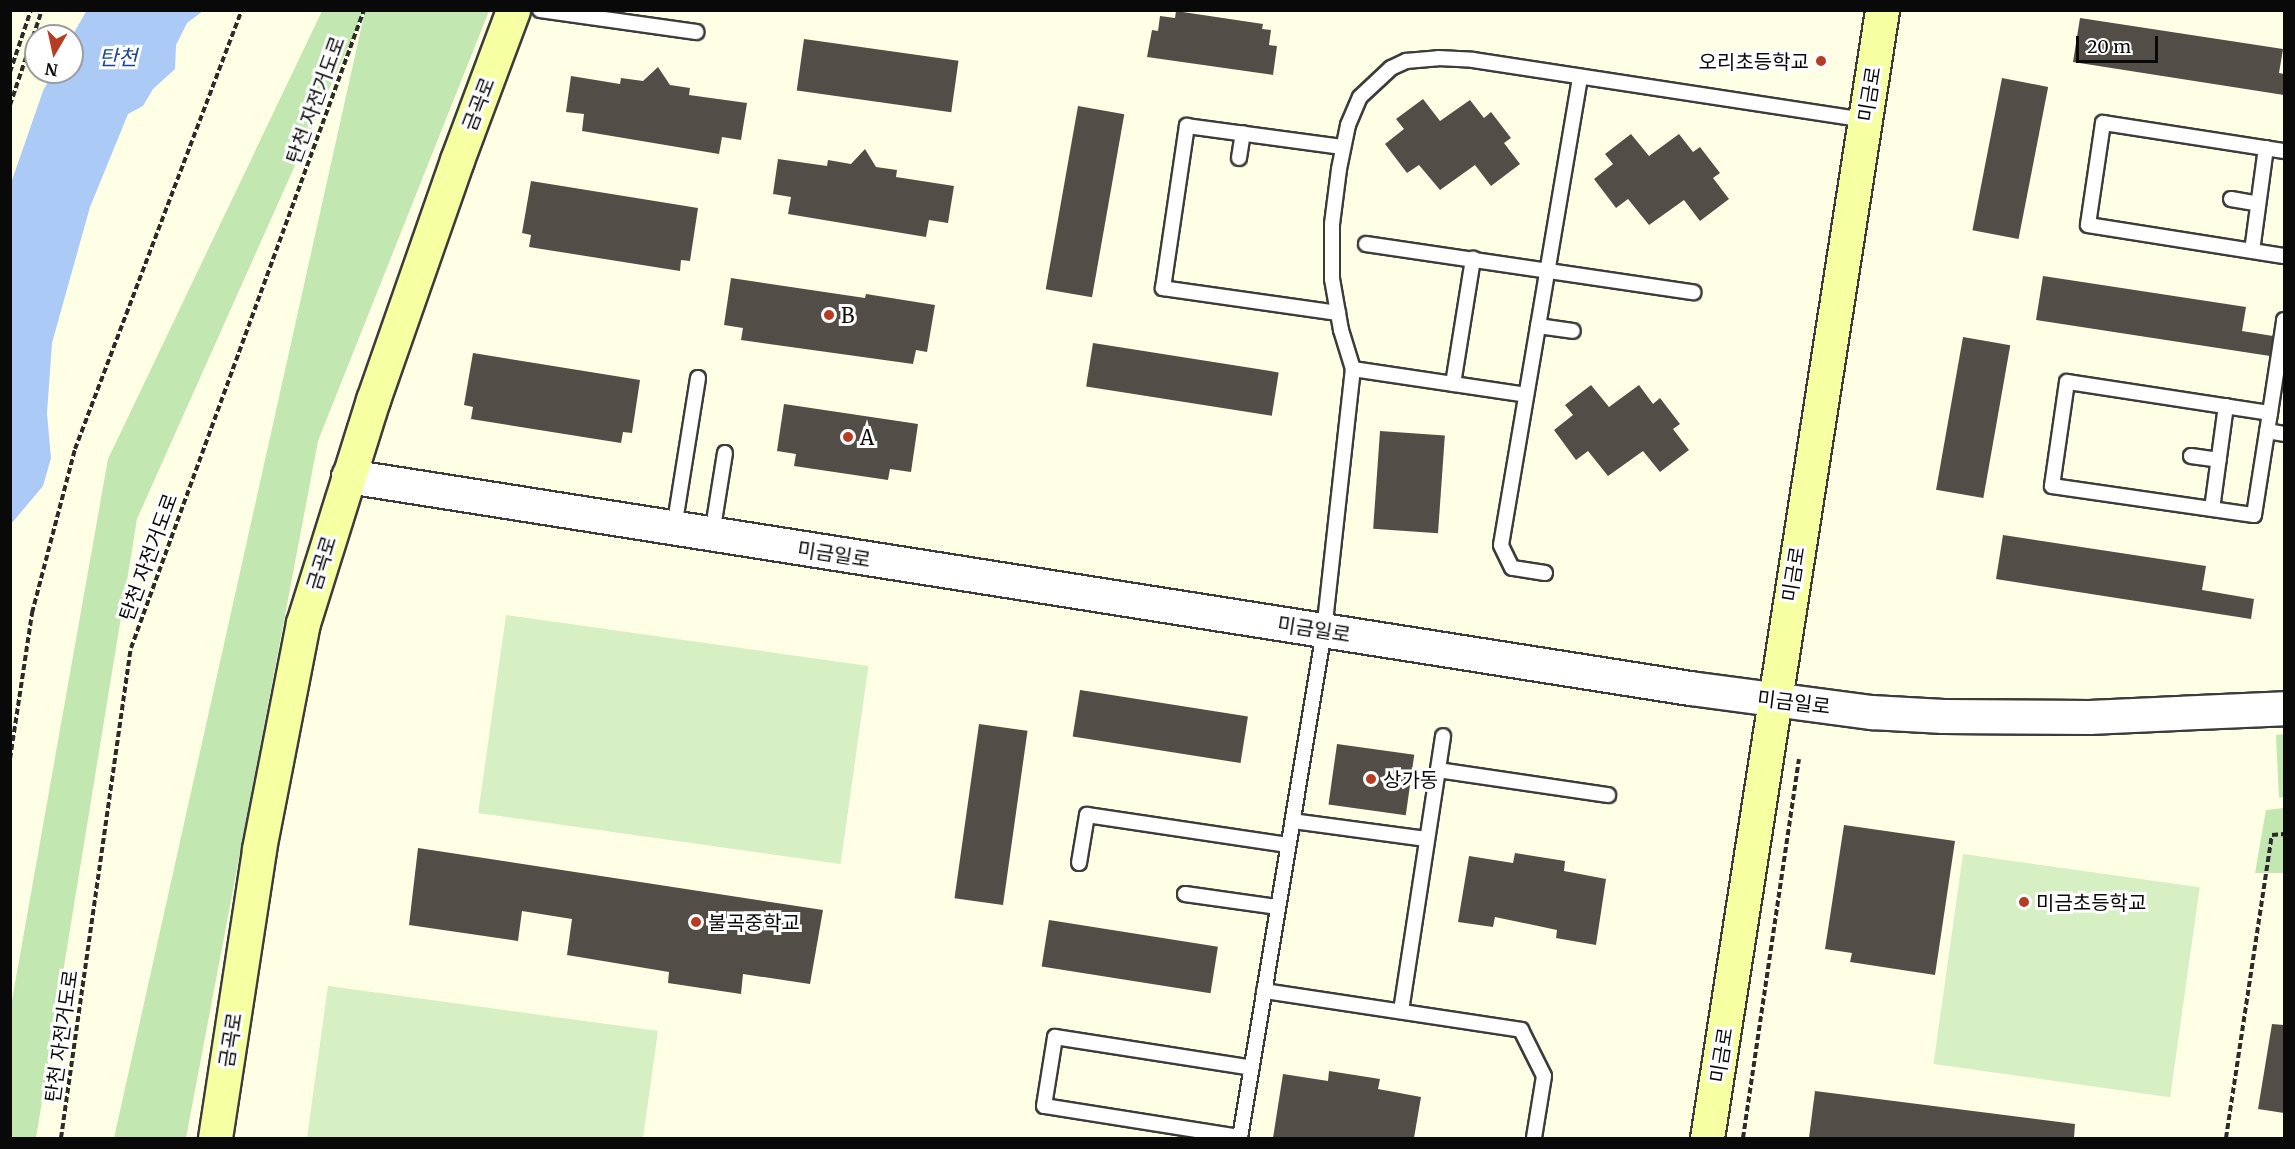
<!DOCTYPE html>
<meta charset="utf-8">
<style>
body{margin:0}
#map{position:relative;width:2295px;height:1149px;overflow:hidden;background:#ffffe6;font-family:Merriweather,"Noto Sans KR",serif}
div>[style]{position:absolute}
.green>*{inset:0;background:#c2e7b1}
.pitch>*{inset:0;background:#d6efc3;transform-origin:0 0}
.water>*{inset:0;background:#abcaf5}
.building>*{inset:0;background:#524d46;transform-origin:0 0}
.path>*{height:4px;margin-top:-2px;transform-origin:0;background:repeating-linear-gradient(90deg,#2b2b2b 0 6px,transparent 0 9px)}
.roads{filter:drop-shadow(2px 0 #3c3c3c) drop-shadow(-2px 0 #3c3c3c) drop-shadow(0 2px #3c3c3c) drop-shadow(0 -2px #3c3c3c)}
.service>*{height:14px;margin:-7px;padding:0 7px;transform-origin:7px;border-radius:7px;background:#fff}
.tertiary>*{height:33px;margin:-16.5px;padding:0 16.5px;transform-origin:16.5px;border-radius:16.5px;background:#fff}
.secondary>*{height:33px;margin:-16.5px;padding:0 16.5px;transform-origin:16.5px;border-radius:16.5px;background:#f6ffa1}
.dots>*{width:16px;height:16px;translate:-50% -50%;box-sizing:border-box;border:3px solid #fff;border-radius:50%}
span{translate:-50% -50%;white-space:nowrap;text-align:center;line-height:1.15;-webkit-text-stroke:6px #fff;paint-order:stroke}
.poi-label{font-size:20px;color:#090909}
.right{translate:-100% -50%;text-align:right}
.left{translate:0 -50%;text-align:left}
.street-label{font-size:20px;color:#090909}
.water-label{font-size:21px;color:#154499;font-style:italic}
.frame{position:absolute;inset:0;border:12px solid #090909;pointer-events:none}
.north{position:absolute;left:24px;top:24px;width:60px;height:60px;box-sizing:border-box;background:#fff;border:2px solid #9d9d9d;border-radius:50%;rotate:189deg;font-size:16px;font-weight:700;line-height:24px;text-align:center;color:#090909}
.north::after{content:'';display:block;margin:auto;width:21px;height:27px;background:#b73c24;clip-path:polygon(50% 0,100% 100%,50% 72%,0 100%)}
.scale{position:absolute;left:2076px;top:36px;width:82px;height:27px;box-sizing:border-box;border:3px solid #090909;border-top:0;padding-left:8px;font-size:18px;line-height:21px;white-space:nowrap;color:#090909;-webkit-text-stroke:4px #fff;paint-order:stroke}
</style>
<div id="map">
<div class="green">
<i style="clip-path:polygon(322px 11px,364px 11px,137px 519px,36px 1138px,11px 1138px,11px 1006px,108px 459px)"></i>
<i style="clip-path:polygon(365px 11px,489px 11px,318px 441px,186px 1138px,114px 1138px)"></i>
<i style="clip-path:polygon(2284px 734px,2284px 797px,2279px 798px,2276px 735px)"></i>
<i style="clip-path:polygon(2284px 808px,2284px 873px,2255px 873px,2266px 810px)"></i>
</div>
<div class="pitch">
<i style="left:506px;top:615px;width:366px;height:200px;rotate:8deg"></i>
<i style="left:1963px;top:854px;width:239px;height:212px;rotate:8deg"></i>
<i style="clip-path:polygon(328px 986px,658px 1031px,643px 1138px,307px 1138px)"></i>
</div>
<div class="water">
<i style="clip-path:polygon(87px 10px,203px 11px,187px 23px,176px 45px,175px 69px,153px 89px,143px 106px,128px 114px,90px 207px,52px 343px,47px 413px,51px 458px,43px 486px,11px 524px,11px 183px,43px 91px,53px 72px,72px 72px,72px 36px)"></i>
</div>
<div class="building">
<i style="clip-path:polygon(1176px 11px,1263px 24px,1262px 29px,1271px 30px,1269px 45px,1277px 46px,1273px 75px,1147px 57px,1152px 30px,1158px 31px,1160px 16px,1175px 18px)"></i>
<i style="clip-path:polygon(2080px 18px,2283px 49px,2279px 73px,2284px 74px,2284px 95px,2073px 62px)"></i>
<i style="left:804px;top:39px;width:156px;height:52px;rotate:8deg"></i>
<i style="clip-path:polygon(658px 67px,670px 85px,690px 88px,689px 95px,747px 103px,741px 140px,722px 137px,719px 154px,582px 131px,584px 114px,566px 112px,571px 76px,620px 84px,621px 78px,643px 81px)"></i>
<i style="left:2002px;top:78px;width:47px;height:155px;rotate:11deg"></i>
<i style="clip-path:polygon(1423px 99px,1440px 121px,1470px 100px,1484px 118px,1491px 112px,1511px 138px,1504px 143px,1520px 164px,1491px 186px,1475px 165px,1440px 190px,1419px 165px,1407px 173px,1385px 144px,1404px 129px,1396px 119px)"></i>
<i style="left:1078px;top:106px;width:47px;height:186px;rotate:10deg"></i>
<i style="clip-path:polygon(1631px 134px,1649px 156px,1679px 134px,1693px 152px,1700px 147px,1720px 173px,1713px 178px,1729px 199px,1700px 221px,1684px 200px,1649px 225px,1628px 199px,1616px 208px,1594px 179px,1613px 164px,1605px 154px)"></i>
<i style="clip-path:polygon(865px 149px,876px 167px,897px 170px,896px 177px,954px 186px,948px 223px,929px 220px,926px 237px,788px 214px,791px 197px,773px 194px,778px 159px,827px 166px,828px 160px,851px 164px)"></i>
<i style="clip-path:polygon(531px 181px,698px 208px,690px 261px,681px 260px,680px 271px,529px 247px,531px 235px,522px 233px)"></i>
<i style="clip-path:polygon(2043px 276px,2246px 307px,2242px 331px,2273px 336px,2270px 356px,2036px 320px)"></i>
<i style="clip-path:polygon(731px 278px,865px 298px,866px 294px,935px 305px,927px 352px,916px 350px,913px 364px,741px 340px,743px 328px,724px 325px)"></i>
<i style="left:1963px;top:337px;width:48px;height:155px;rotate:10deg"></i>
<i style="left:1093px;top:343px;width:188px;height:44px;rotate:9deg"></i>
<i style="clip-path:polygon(473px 353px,640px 380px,632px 433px,623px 432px,621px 443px,471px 419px,473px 407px,464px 405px)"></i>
<i style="clip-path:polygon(1591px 385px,1609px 407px,1639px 385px,1653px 404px,1660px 398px,1680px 424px,1673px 429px,1689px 450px,1660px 472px,1643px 451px,1608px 476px,1588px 451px,1576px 460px,1554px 430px,1573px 415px,1565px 405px)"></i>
<i style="clip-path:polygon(784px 404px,918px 424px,911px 472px,890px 469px,888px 480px,794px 466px,796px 454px,777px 451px)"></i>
<i style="left:1380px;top:431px;width:65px;height:98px;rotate:4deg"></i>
<i style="clip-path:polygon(2003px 535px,2206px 566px,2202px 590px,2254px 599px,2251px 619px,1996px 579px)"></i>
<i style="left:1080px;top:690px;width:170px;height:47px;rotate:9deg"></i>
<i style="left:979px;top:724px;width:49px;height:176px;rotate:8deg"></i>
<i style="left:1337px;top:744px;width:78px;height:61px;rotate:8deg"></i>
<i style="clip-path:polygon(1844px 825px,1955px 841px,1935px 975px,1850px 962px,1852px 953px,1825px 949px)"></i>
<i style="clip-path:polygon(418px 848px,823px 910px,810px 984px,743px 974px,741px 994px,668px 983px,669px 972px,567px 955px,572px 919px,522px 911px,518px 941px,409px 925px)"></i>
<i style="clip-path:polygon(1515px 853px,1565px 861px,1564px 871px,1606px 879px,1596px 945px,1556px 938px,1557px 930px,1495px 917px,1493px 927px,1458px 922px,1469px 856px,1513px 863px)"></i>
<i style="left:1049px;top:920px;width:171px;height:47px;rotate:9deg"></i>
<i style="clip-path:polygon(2272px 1024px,2284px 1025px,2284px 1113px,2258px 1109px)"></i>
<i style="clip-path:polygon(1329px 1071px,1380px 1079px,1378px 1089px,1421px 1097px,1414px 1138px,1273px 1138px,1283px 1074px,1328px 1081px)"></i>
<i style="clip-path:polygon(1815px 1091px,2075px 1124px,2074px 1138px,1809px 1138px)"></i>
</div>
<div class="path">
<i style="left:10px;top:72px;width:65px;rotate:-71.3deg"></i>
<i style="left:10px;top:105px;width:100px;rotate:-71.4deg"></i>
<i style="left:10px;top:759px;width:148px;rotate:-81.4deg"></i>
<i style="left:32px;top:613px;width:170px;rotate:-75.3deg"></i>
<i style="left:75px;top:449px;width:470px;rotate:-69.2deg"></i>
<i style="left:61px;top:1138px;width:495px;rotate:-81.9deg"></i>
<i style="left:131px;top:648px;width:679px;rotate:-69.94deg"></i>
<i style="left:1743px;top:1138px;width:383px;rotate:-81.6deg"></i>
<i style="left:2226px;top:1138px;width:306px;rotate:-81.4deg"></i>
<i style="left:2272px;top:835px;width:12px;rotate:-5deg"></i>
</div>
<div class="roads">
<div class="service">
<i style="left:540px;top:10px;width:158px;rotate:8deg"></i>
<i style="left:2284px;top:151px;width:183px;rotate:-171.2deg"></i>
<i style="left:2103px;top:123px;width:103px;rotate:98.4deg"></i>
<i style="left:2088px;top:225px;width:198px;rotate:9deg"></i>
<i style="left:1239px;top:158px;width:25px;rotate:-81deg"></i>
<i style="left:2231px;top:199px;width:27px;rotate:10deg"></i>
<i style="left:1366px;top:244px;width:331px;rotate:8.4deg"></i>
<i style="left:2252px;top:251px;width:104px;rotate:-82.3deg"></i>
<i style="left:1338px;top:313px;width:177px;rotate:-171.9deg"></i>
<i style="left:1163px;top:288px;width:164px;rotate:-81.6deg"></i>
<i style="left:1187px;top:126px;width:157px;rotate:7.7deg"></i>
<i style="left:1538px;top:326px;width:35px;rotate:8deg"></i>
<i style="left:1353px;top:369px;width:175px;rotate:8.5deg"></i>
<i style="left:1453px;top:384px;width:127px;rotate:-80.9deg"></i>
<i style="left:2270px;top:413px;width:205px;rotate:-171.3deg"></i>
<i style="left:2067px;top:382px;width:105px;rotate:98.2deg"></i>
<i style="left:2052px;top:486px;width:204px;rotate:8.2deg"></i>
<i style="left:2254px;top:515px;width:103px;rotate:-81.1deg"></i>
<i style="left:2270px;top:413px;width:93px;rotate:-81.3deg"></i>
<i style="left:2284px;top:321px;width:1px;rotate:-90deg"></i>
<i style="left:2267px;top:431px;width:17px;rotate:10deg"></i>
<i style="left:2191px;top:456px;width:28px;rotate:8deg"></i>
<i style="left:2212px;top:509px;width:104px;rotate:-82.3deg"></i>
<i style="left:674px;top:528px;width:152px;rotate:-80.9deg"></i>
<i style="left:712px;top:534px;width:82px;rotate:-80.9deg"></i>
<i style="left:1545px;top:573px;width:33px;rotate:-171deg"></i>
<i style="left:1512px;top:568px;width:25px;rotate:-116deg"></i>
<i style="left:1501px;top:545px;width:475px;rotate:-80.4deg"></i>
<i style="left:1438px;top:770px;width:172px;rotate:8.4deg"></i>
<i style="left:1293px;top:821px;width:135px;rotate:7.7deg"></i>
<i style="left:1079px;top:863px;width:49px;rotate:-80.5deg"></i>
<i style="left:1087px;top:815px;width:203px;rotate:8.5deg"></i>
<i style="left:1185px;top:894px;width:94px;rotate:8deg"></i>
<i style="left:1264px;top:991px;width:260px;rotate:8.6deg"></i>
<i style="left:1521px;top:1030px;width:51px;rotate:63.4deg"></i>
<i style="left:1544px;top:1076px;width:63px;rotate:99.2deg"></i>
<i style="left:1401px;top:1011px;width:278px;rotate:-81.3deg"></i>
<i style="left:1240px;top:1137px;width:198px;rotate:-171deg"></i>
<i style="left:1044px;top:1106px;width:70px;rotate:-80.9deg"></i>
<i style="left:1055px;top:1037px;width:199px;rotate:8.9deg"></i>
<i style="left:1240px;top:1138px;width:514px;rotate:-80.59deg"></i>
<i style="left:1324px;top:631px;width:264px;rotate:-83.7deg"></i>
<i style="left:1353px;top:369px;width:41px;rotate:-107.1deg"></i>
<i style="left:1341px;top:330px;width:52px;rotate:-100deg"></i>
<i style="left:1332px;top:279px;width:55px;rotate:-90deg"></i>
<i style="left:1332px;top:224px;width:55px;rotate:-82.7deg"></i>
<i style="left:1339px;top:169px;width:45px;rotate:-78.4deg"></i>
<i style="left:1348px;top:125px;width:30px;rotate:-67deg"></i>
<i style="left:1360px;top:97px;width:42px;rotate:-43.1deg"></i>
<i style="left:1391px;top:68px;width:17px;rotate:-25deg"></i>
<i style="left:1406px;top:61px;width:32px;rotate:-5deg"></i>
<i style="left:1438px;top:58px;width:35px;rotate:3deg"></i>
<i style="left:1473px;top:60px;width:397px;rotate:8.7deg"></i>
</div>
<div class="tertiary">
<i style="left:348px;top:476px;width:1359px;rotate:8.98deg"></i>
<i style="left:1690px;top:688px;width:183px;rotate:7.6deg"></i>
<i style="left:1871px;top:712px;width:72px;rotate:3.2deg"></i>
<i style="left:1943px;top:716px;width:146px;rotate:0.4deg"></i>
<i style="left:2089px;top:717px;width:195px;rotate:-2.6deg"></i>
</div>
<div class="secondary">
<i style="left:215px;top:1138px;width:292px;rotate:-81.3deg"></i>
<i style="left:259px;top:849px;width:230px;rotate:-79deg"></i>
<i style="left:303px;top:623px;width:234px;rotate:-72.6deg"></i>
<i style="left:373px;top:400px;width:254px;rotate:-70.7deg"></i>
<i style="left:457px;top:160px;width:160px;rotate:-69.5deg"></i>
<i style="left:1707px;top:1138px;width:1141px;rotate:-81.18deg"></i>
</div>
</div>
<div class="dots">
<i style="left:1821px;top:61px;background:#b73c24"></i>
<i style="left:829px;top:315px;background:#b73c24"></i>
<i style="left:848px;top:437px;background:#b73c24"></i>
<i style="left:1371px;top:779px;background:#b73c24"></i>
<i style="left:2024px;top:902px;background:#b73c24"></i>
<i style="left:696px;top:922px;background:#b73c24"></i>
</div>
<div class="poi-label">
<span class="right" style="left:1809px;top:61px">오리초등학교</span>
<span class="left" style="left:841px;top:315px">B</span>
<span class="left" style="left:860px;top:437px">A</span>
<span class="left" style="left:1383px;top:779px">상가동</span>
<span class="left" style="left:2036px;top:902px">미금초등학교</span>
<span class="left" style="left:708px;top:922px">불곡중학교</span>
</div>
<div class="street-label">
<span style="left:1869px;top:94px;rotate:-81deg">미금로</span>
<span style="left:315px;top:100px;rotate:-70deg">탄천 자전거도로</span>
<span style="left:478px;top:104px;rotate:-69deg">금곡로</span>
<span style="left:834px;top:554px;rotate:9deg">미금일로</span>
<span style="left:148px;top:557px;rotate:-70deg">탄천 자전거도로</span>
<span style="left:321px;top:563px;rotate:-73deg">금곡로</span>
<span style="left:1793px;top:574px;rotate:-81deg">미금로</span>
<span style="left:1314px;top:629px;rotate:9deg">미금일로</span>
<span style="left:1794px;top:702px;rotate:7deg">미금일로</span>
<span style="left:61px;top:1036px;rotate:-82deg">탄천 자전거도로</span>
<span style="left:230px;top:1040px;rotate:-81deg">금곡로</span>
<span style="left:1721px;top:1055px;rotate:-81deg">미금로</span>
</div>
<div class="water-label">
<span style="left:118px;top:58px">탄천</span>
</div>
<div class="frame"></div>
<div class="north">N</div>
<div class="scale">20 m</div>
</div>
